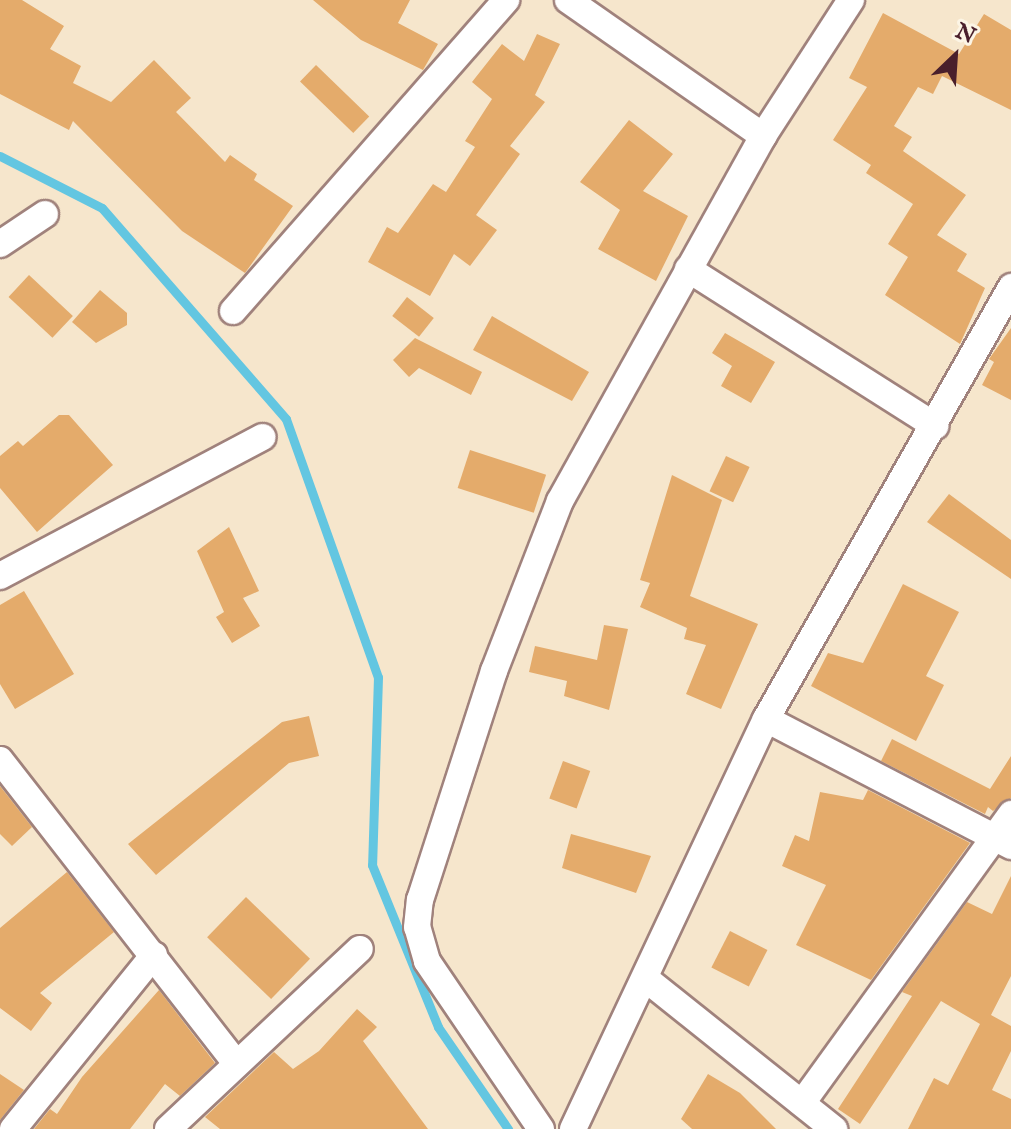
<!DOCTYPE html>
<style>
body{margin:0}
#map{position:relative;width:1011px;height:1129px;overflow:hidden;background:#f6e6cc;font-family:"IM FELL English",serif}
div>[style]{position:absolute}
.stream>*{height:9px;margin:-4.5px;padding:0 4.5px;transform-origin:4.5px;border-radius:4.5px;background:#63c6e1}
.building>*{inset:0;background:#e4ab6b;transform-origin:0 0}
.roads{filter:drop-shadow(2px 0 #a0827c) drop-shadow(-2px 0 #a0827c) drop-shadow(0 2px #a0827c) drop-shadow(0 -2px #a0827c)}
.minor>*{height:26px;margin:-13px;padding:0 13px;transform-origin:13px;border-radius:13px;background:#fff}
span{translate:-50% -50%;white-space:nowrap;text-align:center;line-height:1.15;-webkit-text-stroke:8px #fcf5e5;paint-order:stroke}
.north{position:absolute;left:915px;top:16px;width:80px;height:80px;-webkit-text-stroke:6px #fcf5e5;paint-order:stroke;rotate:25deg;font-size:22px;font-weight:700;line-height:32px;text-align:center;color:#4a1f2b}
.north::after{content:'';display:block;margin:auto;width:28px;height:36px;background:#4a1f2b;clip-path:polygon(50% 0,100% 100%,50% 72%,0 100%)}
</style>
<div id="map">
<div class="stream">
<i style="left:0;top:156px;width:114px;rotate:27deg"></i>
<i style="left:102px;top:208px;width:280px;rotate:48.9deg"></i>
<i style="left:286px;top:419px;width:274px;rotate:70.4deg"></i>
<i style="left:378px;top:677px;width:188px;rotate:91.8deg"></i>
<i style="left:372px;top:865px;width:175px;rotate:67.8deg"></i>
<i style="left:438px;top:1027px;width:124px;rotate:55.5deg"></i>
</div>
<div class="building">
<i style="clip-path:polygon(0 0,22px 0,64px 26px,50px 49px,81px 66px,73px 83px,111px 102px,154px 60px,191px 98px,176px 112px,225px 162px,230px 155px,257px 174px,254px 180px,293px 206px,245px 273px,182px 231px,73px 121px,69px 130px,0 94px)"></i>
<i style="clip-path:polygon(313px 0,410px 0,398px 23px,438px 44px,423px 70px,361px 40px)"></i>
<i style="clip-path:polygon(883px 13px,959px 54px,984px 14px,1011px 30px,1011px 110px,942px 76px,933px 94px,918px 87px,894px 126px,912px 137px,903px 151px,966px 195px,937px 235px,967px 254px,957px 271px,985px 288px,960px 344px,885px 295px,908px 257px,888px 244px,913px 204px,866px 173px,871px 165px,833px 140px,867px 87px,849px 78px)"></i>
<i style="clip-path:polygon(537px 34px,560px 44px,535px 95px,545px 102px,510px 146px,520px 154px,476px 215px,497px 230px,470px 266px,454px 254px,430px 296px,368px 262px,387px 227px,398px 233px,433px 184px,446px 192px,475px 147px,465px 141px,492px 99px,472px 82px,502px 44px,524px 61px)"></i>
<i style="left:316px;top:65px;width:74px;height:23px;rotate:44deg"></i>
<i style="clip-path:polygon(629px 120px,673px 154px,643px 191px,688px 216px,656px 281px,598px 249px,620px 210px,580px 182px)"></i>
<i style="left:29px;top:275px;width:60px;height:30px;rotate:43deg"></i>
<i style="clip-path:polygon(100px 290px,127px 313px,127px 325px,96px 343px,72px 322px)"></i>
<i style="left:407px;top:297px;width:34px;height:24px;rotate:38deg"></i>
<i style="clip-path:polygon(492px 316px,589px 372px,572px 401px,473px 350px)"></i>
<i style="clip-path:polygon(1011px 328px,1011px 400px,982px 385px,994px 362px,989px 359px)"></i>
<i style="clip-path:polygon(725px 333px,775px 362px,751px 403px,721px 386px,732px 366px,712px 353px)"></i>
<i style="clip-path:polygon(415px 338px,482px 372px,471px 395px,419px 368px,409px 377px,393px 360px)"></i>
<i style="clip-path:polygon(59px 415px,69px 415px,113px 465px,37px 532px,0 488px,0 456px,18px 441px,23px 446px)"></i>
<i style="left:470px;top:450px;width:80px;height:40px;rotate:18deg"></i>
<i style="left:726px;top:456px;width:26px;height:39px;rotate:25deg"></i>
<i style="clip-path:polygon(672px 475px,722px 500px,690px 596px,758px 624px,721px 709px,686px 694px,706px 645px,684px 639px,687px 628px,640px 607px,650px 583px,640px 580px)"></i>
<i style="clip-path:polygon(949px 494px,1011px 540px,1011px 579px,927px 522px)"></i>
<i style="clip-path:polygon(229px 527px,259px 591px,243px 598px,260px 626px,232px 643px,216px 617px,224px 612px,197px 551px)"></i>
<i style="clip-path:polygon(903px 584px,959px 612px,926px 676px,944px 685px,916px 741px,811px 686px,828px 653px,863px 663px)"></i>
<i style="clip-path:polygon(24px 591px,74px 674px,15px 709px,0 684px,0 605px)"></i>
<i style="clip-path:polygon(604px 625px,628px 629px,609px 710px,564px 696px,567px 681px,529px 672px,535px 646px,597px 660px)"></i>
<i style="clip-path:polygon(309px 716px,319px 756px,289px 763px,156px 875px,128px 844px,282px 722px)"></i>
<i style="clip-path:polygon(892px 739px,990px 789px,1011px 756px,1011px 798px,993px 811px,988px 807px,985px 814px,881px 761px)"></i>
<i style="left:563px;top:761px;width:29px;height:40px;rotate:20deg"></i>
<i style="clip-path:polygon(0 786px,32px 827px,12px 846px,0 834px)"></i>
<i style="clip-path:polygon(868px 790px,970px 843px,871px 980px,796px 945px,826px 885px,782px 866px,795px 835px,809px 841px,820px 792px,863px 800px)"></i>
<i style="clip-path:polygon(571px 834px,651px 856px,636px 893px,562px 868px)"></i>
<i style="clip-path:polygon(67px 872px,114px 932px,40px 993px,52px 1003px,31px 1031px,0 1008px,0 928px)"></i>
<i style="clip-path:polygon(1011px 876px,1011px 976px,991px 1015px,1011px 1026px,1011px 1051px,992px 1090px,1011px 1099px,1011px 1129px,908px 1129px,934px 1078px,948px 1085px,980px 1024px,941px 1001px,860px 1124px,838px 1109px,912px 996px,902px 992px,967px 902px,992px 914px)"></i>
<i style="left:246px;top:897px;width:89px;height:56px;rotate:44deg"></i>
<i style="left:730px;top:931px;width:42px;height:41px;rotate:27deg"></i>
<i style="clip-path:polygon(159px 990px,215px 1063px,180px 1096px,165px 1084px,130px 1129px,34px 1129px,50px 1109px,57px 1114px,82px 1077px)"></i>
<i style="clip-path:polygon(357px 1009px,377px 1027px,363px 1041px,428px 1129px,220px 1129px,205px 1117px,274px 1052px,293px 1069px,319px 1051px)"></i>
<i style="clip-path:polygon(0 1074px,24px 1090px,0 1120px)"></i>
<i style="clip-path:polygon(708px 1074px,740px 1093px,776px 1129px,692px 1129px,681px 1119px)"></i>
</div>
<div class="roads">
<div class="minor">
<i style="left:568px;top:0;width:238px;rotate:34.9deg"></i>
<i style="left:0;top:244px;width:54px;rotate:-33.7deg"></i>
<i style="left:688px;top:269px;width:293px;rotate:32.4deg"></i>
<i style="left:233px;top:311px;width:414px;rotate:-48.7deg"></i>
<i style="left:0;top:576px;width:297px;rotate:-27.9deg"></i>
<i style="left:766px;top:719px;width:276px;rotate:27.4deg"></i>
<i style="left:0;top:760px;width:383px;rotate:52.1deg"></i>
<i style="left:646px;top:979px;width:241px;rotate:38.6deg"></i>
<i style="left:802px;top:1103px;width:357px;rotate:-54.1deg"></i>
<i style="left:13px;top:1129px;width:224px;rotate:-51deg"></i>
<i style="left:168px;top:1129px;width:263px;rotate:-43.2deg"></i>
<i style="left:541px;top:1129px;width:203px;rotate:-124.2deg"></i>
<i style="left:427px;top:961px;width:35px;rotate:-106deg"></i>
<i style="left:417px;top:927px;width:27px;rotate:-84deg"></i>
<i style="left:420px;top:900px;width:241px;rotate:-72.1deg"></i>
<i style="left:494px;top:671px;width:182px;rotate:-68.8deg"></i>
<i style="left:560px;top:501px;width:418px;rotate:-60.9deg"></i>
<i style="left:763px;top:136px;width:162px;rotate:-57.1deg"></i>
<i style="left:573px;top:1129px;width:453px;rotate:-64.8deg"></i>
<i style="left:766px;top:719px;width:497px;rotate:-60.4deg"></i>
</div>
</div>
<div class="north">N</div>
</div>
